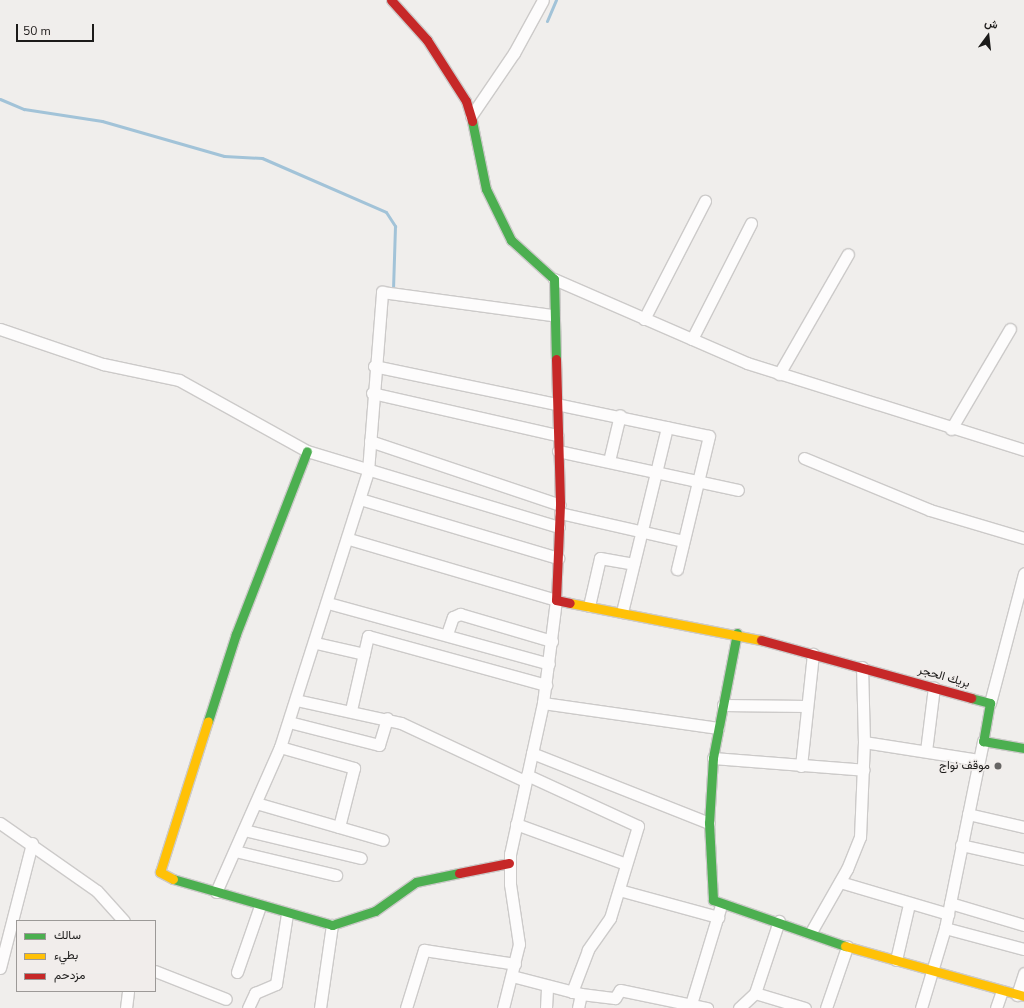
<!DOCTYPE html>
<meta charset="utf-8">
<style>
body{margin:0}
#map{position:relative;width:1024px;height:1008px;overflow:hidden;background:#f0eeec;font-family:"Nunito Sans",Vazirmatn,sans-serif}
div>[style]{position:absolute}
.stream>*{height:3px;margin:-1.5px;padding:0 1.5px;transform-origin:1.5px;border-radius:1.5px;background:#a2c3d8}
.roads{filter:drop-shadow(1px 0 #cccac9) drop-shadow(-1px 0 #cccac9) drop-shadow(0 1px #cccac9) drop-shadow(0 -1px #cccac9)}
.street>*{height:11px;margin:-5.5px;padding:0 5.5px;transform-origin:5.5px;border-radius:5.5px;background:#fdfcfc}
.fast>*{height:9px;margin:-4.5px;padding:0 4.5px;transform-origin:4.5px;border-radius:4.5px;background:#4caf50}
.slow>*{height:9px;margin:-4.5px;padding:0 4.5px;transform-origin:4.5px;border-radius:4.5px;background:#ffc107}
.jam>*{height:9px;margin:-4.5px;padding:0 4.5px;transform-origin:4.5px;border-radius:4.5px;background:#c62828}
.dots>*{width:11px;height:11px;translate:-50% -50%;box-sizing:border-box;border:2px solid #f1edeb;border-radius:50%}
span{translate:-50% -50%;white-space:nowrap;text-align:center;line-height:1.15;-webkit-text-stroke:3px #f1edeb;paint-order:stroke}
.street-label{font-size:12px;color:#1c1b1a}
.poi-label{font-size:12px;color:#1c1b1a}
.right{translate:-100% -50%;text-align:right}
.legend{position:absolute;left:16px;top:920px;width:140px;height:72px;box-sizing:border-box;background:#f1edeb;border:1px solid #9c9997;margin:0;padding:5px 7px;list-style:none;font-size:12px;color:#1c1b1a}
.legend li{display:flex;align-items:center;gap:8px;height:20px}
.legend b{width:20px;border:1px solid #9c9997}
.north{position:absolute;left:968px;top:16px;width:40px;height:40px;-webkit-text-stroke:3px #f1edeb;paint-order:stroke;rotate:15deg;font-size:11px;font-weight:700;line-height:16px;text-align:center;color:#1c1b1a}
.north::after{content:'';display:block;margin:auto;width:14px;height:18px;background:#1c1b1a;clip-path:polygon(50% 0,100% 100%,50% 72%,0 100%)}
.scale{position:absolute;left:16px;top:24px;width:78px;height:18px;box-sizing:border-box;border:2px solid #1c1b1a;border-top:0;padding-left:5px;font-size:12px;line-height:14px;white-space:nowrap;color:#1c1b1a;-webkit-text-stroke:3px #f1edeb;paint-order:stroke}
</style>
<div id="map">
<div class="stream">
<i style="left:547px;top:21px;width:23px;rotate:-67deg"></i>
<i style="left:0;top:99px;width:26px;rotate:23deg"></i>
<i style="left:24px;top:109px;width:79px;rotate:8.7deg"></i>
<i style="left:102px;top:121px;width:127px;rotate:16deg"></i>
<i style="left:224px;top:156px;width:38px;rotate:3deg"></i>
<i style="left:262px;top:158px;width:135px;rotate:23.5deg"></i>
<i style="left:386px;top:212px;width:17px;rotate:57deg"></i>
<i style="left:395px;top:226px;width:62px;rotate:91.8deg"></i>
</div>
<div class="roads">
<div class="street">
<i style="left:471px;top:116px;width:76px;rotate:-55.7deg"></i>
<i style="left:514px;top:53px;width:60px;rotate:-61.3deg"></i>
<i style="left:554px;top:279px;width:210px;rotate:23.5deg"></i>
<i style="left:747px;top:363px;width:290px;rotate:17.4deg"></i>
<i style="left:644px;top:319px;width:133px;rotate:-62.7deg"></i>
<i style="left:0;top:329px;width:109px;rotate:18.8deg"></i>
<i style="left:103px;top:364px;width:78px;rotate:11.9deg"></i>
<i style="left:179px;top:380px;width:146px;rotate:29deg"></i>
<i style="left:307px;top:451px;width:263px;rotate:16.8deg"></i>
<i style="left:692px;top:339px;width:130px;rotate:-63deg"></i>
<i style="left:374px;top:366px;width:342px;rotate:11.8deg"></i>
<i style="left:709px;top:436px;width:137px;rotate:103.5deg"></i>
<i style="left:779px;top:374px;width:138px;rotate:-60.1deg"></i>
<i style="left:372px;top:393px;width:190px;rotate:12.8deg"></i>
<i style="left:951px;top:429px;width:116px;rotate:-59.5deg"></i>
<i style="left:370px;top:441px;width:200px;rotate:18.6deg"></i>
<i style="left:558px;top:451px;width:184px;rotate:12.2deg"></i>
<i style="left:804px;top:458px;width:136px;rotate:22.4deg"></i>
<i style="left:930px;top:510px;width:98px;rotate:16.6deg"></i>
<i style="left:609px;top:461px;width:47px;rotate:-76.6deg"></i>
<i style="left:360px;top:499px;width:207px;rotate:16.6deg"></i>
<i style="left:560px;top:513px;width:126px;rotate:12.8deg"></i>
<i style="left:349px;top:539px;width:216px;rotate:16.4deg"></i>
<i style="left:556px;top:600px;width:104px;rotate:97.2deg"></i>
<i style="left:543px;top:703px;width:155px;rotate:102.3deg"></i>
<i style="left:510px;top:854px;width:30px;rotate:90deg"></i>
<i style="left:510px;top:884px;width:61px;rotate:81.5deg"></i>
<i style="left:519px;top:944px;width:66px;rotate:104deg"></i>
<i style="left:328px;top:603px;width:229px;rotate:15.4deg"></i>
<i style="left:589px;top:606px;width:49px;rotate:-77.1deg"></i>
<i style="left:600px;top:558px;width:34px;rotate:10deg"></i>
<i style="left:622px;top:612px;width:190px;rotate:-76.3deg"></i>
<i style="left:447px;top:634px;width:18px;rotate:-71deg"></i>
<i style="left:453px;top:617px;width:8px;rotate:-23deg"></i>
<i style="left:460px;top:614px;width:96px;rotate:16.4deg"></i>
<i style="left:316px;top:643px;width:49px;rotate:12.9deg"></i>
<i style="left:296px;top:700px;width:107px;rotate:12.4deg"></i>
<i style="left:401px;top:723px;width:137px;rotate:25.1deg"></i>
<i style="left:543px;top:703px;width:177px;rotate:8.1deg"></i>
<i style="left:990px;top:703px;width:134px;rotate:-75.3deg"></i>
<i style="left:723px;top:705px;width:84px;rotate:0.7deg"></i>
<i style="left:351px;top:710px;width:76px;rotate:-77.1deg"></i>
<i style="left:368px;top:636px;width:185px;rotate:15.4deg"></i>
<i style="left:289px;top:722px;width:93px;rotate:14.3deg"></i>
<i style="left:379px;top:745px;width:28px;rotate:-73deg"></i>
<i style="left:864px;top:742px;width:116px;rotate:8.9deg"></i>
<i style="left:280px;top:747px;width:77px;rotate:15.8deg"></i>
<i style="left:354px;top:768px;width:61px;rotate:104.3deg"></i>
<i style="left:926px;top:751px;width:64px;rotate:-82.9deg"></i>
<i style="left:532px;top:753px;width:190px;rotate:21.6deg"></i>
<i style="left:713px;top:758px;width:151px;rotate:4.5deg"></i>
<i style="left:801px;top:766px;width:113px;rotate:-83.9deg"></i>
<i style="left:527px;top:775px;width:122px;rotate:24.7deg"></i>
<i style="left:638px;top:826px;width:96px;rotate:106.9deg"></i>
<i style="left:610px;top:918px;width:39px;rotate:125deg"></i>
<i style="left:588px;top:950px;width:45px;rotate:110.9deg"></i>
<i style="left:256px;top:803px;width:132px;rotate:16.2deg"></i>
<i style="left:968px;top:814px;width:57px;rotate:13.1deg"></i>
<i style="left:0;top:823px;width:118px;rotate:35deg"></i>
<i style="left:97px;top:891px;width:40px;rotate:48deg"></i>
<i style="left:516px;top:824px;width:117px;rotate:20deg"></i>
<i style="left:244px;top:830px;width:120px;rotate:13.5deg"></i>
<i style="left:961px;top:845px;width:65px;rotate:12.5deg"></i>
<i style="left:235px;top:851px;width:104px;rotate:13.4deg"></i>
<i style="left:840px;top:882px;width:113px;rotate:16.5deg"></i>
<i style="left:619px;top:890px;width:103px;rotate:15.3deg"></i>
<i style="left:216px;top:892px;width:158px;rotate:-66.2deg"></i>
<i style="left:280px;top:747px;width:290px;rotate:-72.3deg"></i>
<i style="left:368px;top:471px;width:180px;rotate:-85.5deg"></i>
<i style="left:382px;top:292px;width:173px;rotate:7.7deg"></i>
<i style="left:950px;top:903px;width:77px;rotate:16.6deg"></i>
<i style="left:945px;top:928px;width:82px;rotate:14.9deg"></i>
<i style="left:811px;top:932px;width:73px;rotate:-60.3deg"></i>
<i style="left:847px;top:869px;width:35px;rotate:-68deg"></i>
<i style="left:860px;top:837px;width:95px;rotate:-87.6deg"></i>
<i style="left:864px;top:742px;width:75px;rotate:-91.5deg"></i>
<i style="left:896px;top:960px;width:57px;rotate:-76.9deg"></i>
<i style="left:0;top:968px;width:129px;rotate:-75.6deg"></i>
<i style="left:155px;top:971px;width:76px;rotate:21.5deg"></i>
<i style="left:237px;top:972px;width:70px;rotate:-70.8deg"></i>
<i style="left:512px;top:976px;width:71px;rotate:14.6deg"></i>
<i style="left:581px;top:994px;width:34px;rotate:7deg"></i>
<i style="left:615px;top:998px;width:9px;rotate:-58deg"></i>
<i style="left:620px;top:990px;width:89px;rotate:11.7deg"></i>
<i style="left:755px;top:993px;width:52px;rotate:16.7deg"></i>
<i style="left:1017px;top:995px;width:23px;rotate:-72deg"></i>
<i style="left:691px;top:1004px;width:103px;rotate:-73.1deg"></i>
<i style="left:126px;top:1008px;width:17px;rotate:-83deg"></i>
<i style="left:248px;top:1008px;width:17px;rotate:-65deg"></i>
<i style="left:255px;top:993px;width:23px;rotate:-23deg"></i>
<i style="left:276px;top:984px;width:71px;rotate:-81.1deg"></i>
<i style="left:320px;top:1008px;width:84px;rotate:-81.8deg"></i>
<i style="left:406px;top:1008px;width:61px;rotate:-72.8deg"></i>
<i style="left:424px;top:950px;width:92px;rotate:8.7deg"></i>
<i style="left:546px;top:1008px;width:21px;rotate:-87deg"></i>
<i style="left:578px;top:1008px;width:14px;rotate:-78deg"></i>
<i style="left:739px;top:1008px;width:22px;rotate:-43deg"></i>
<i style="left:755px;top:993px;width:76px;rotate:-71.6deg"></i>
<i style="left:826px;top:1008px;width:65px;rotate:-71deg"></i>
<i style="left:921px;top:1008px;width:84px;rotate:-73.3deg"></i>
<i style="left:945px;top:928px;width:191px;rotate:-78.5deg"></i>
<i style="left:996px;top:1008px;width:18px;rotate:-71deg"></i>
</div>
<div class="fast">
<i style="left:472px;top:121px;width:69px;rotate:78.4deg"></i>
<i style="left:486px;top:189px;width:57px;rotate:63.9deg"></i>
<i style="left:511px;top:240px;width:58px;rotate:42.2deg"></i>
<i style="left:554px;top:279px;width:80px;rotate:88.6deg"></i>
<i style="left:737px;top:633px;width:127px;rotate:100.9deg"></i>
<i style="left:713px;top:758px;width:65px;rotate:93.5deg"></i>
<i style="left:709px;top:823px;width:77px;rotate:87deg"></i>
<i style="left:713px;top:900px;width:140px;rotate:19.2deg"></i>
<i style="left:971px;top:698px;width:20px;rotate:15deg"></i>
<i style="left:990px;top:703px;width:39px;rotate:100deg"></i>
<i style="left:983px;top:741px;width:42px;rotate:9.7deg"></i>
<i style="left:208px;top:721px;width:91px;rotate:-72.2deg"></i>
<i style="left:236px;top:634px;width:196px;rotate:-68.8deg"></i>
<i style="left:173px;top:879px;width:166px;rotate:16.1deg"></i>
<i style="left:332px;top:925px;width:45px;rotate:-18deg"></i>
<i style="left:375px;top:911px;width:50px;rotate:-35.3deg"></i>
<i style="left:416px;top:882px;width:44px;rotate:-11.8deg"></i>
</div>
<div class="slow">
<i style="left:570px;top:603px;width:195px;rotate:11deg"></i>
<i style="left:173px;top:879px;width:15px;rotate:-152deg"></i>
<i style="left:160px;top:872px;width:158px;rotate:-72.4deg"></i>
<i style="left:845px;top:946px;width:186px;rotate:15.6deg"></i>
</div>
<div class="jam">
<i style="left:391px;top:0;width:54px;rotate:48deg"></i>
<i style="left:427px;top:40px;width:72px;rotate:57.4deg"></i>
<i style="left:466px;top:101px;width:21px;rotate:73deg"></i>
<i style="left:556px;top:359px;width:146px;rotate:88.4deg"></i>
<i style="left:560px;top:505px;width:95px;rotate:92.4deg"></i>
<i style="left:556px;top:600px;width:14px;rotate:12deg"></i>
<i style="left:761px;top:640px;width:218px;rotate:15.4deg"></i>
<i style="left:459px;top:873px;width:51px;rotate:-11.3deg"></i>
</div>
</div>
<div class="dots">
<i style="left:998px;top:766px;background:#666564"></i>
</div>
<div class="street-label">
<span style="left:944px;top:677px;rotate:16deg">بريك الحجر</span>
</div>
<div class="poi-label">
<span class="right" style="left:990px;top:766px">موقف نواج</span>
</div>
<ul class="legend">
<li><b style="height:5px;background:#4caf50"></b>سالك</li>
<li><b style="height:5px;background:#ffc107"></b>بطيء</li>
<li><b style="height:5px;background:#c62828"></b>مزدحم</li>
</ul>
<div class="north">ش</div>
<div class="scale">50 m</div>
</div>
